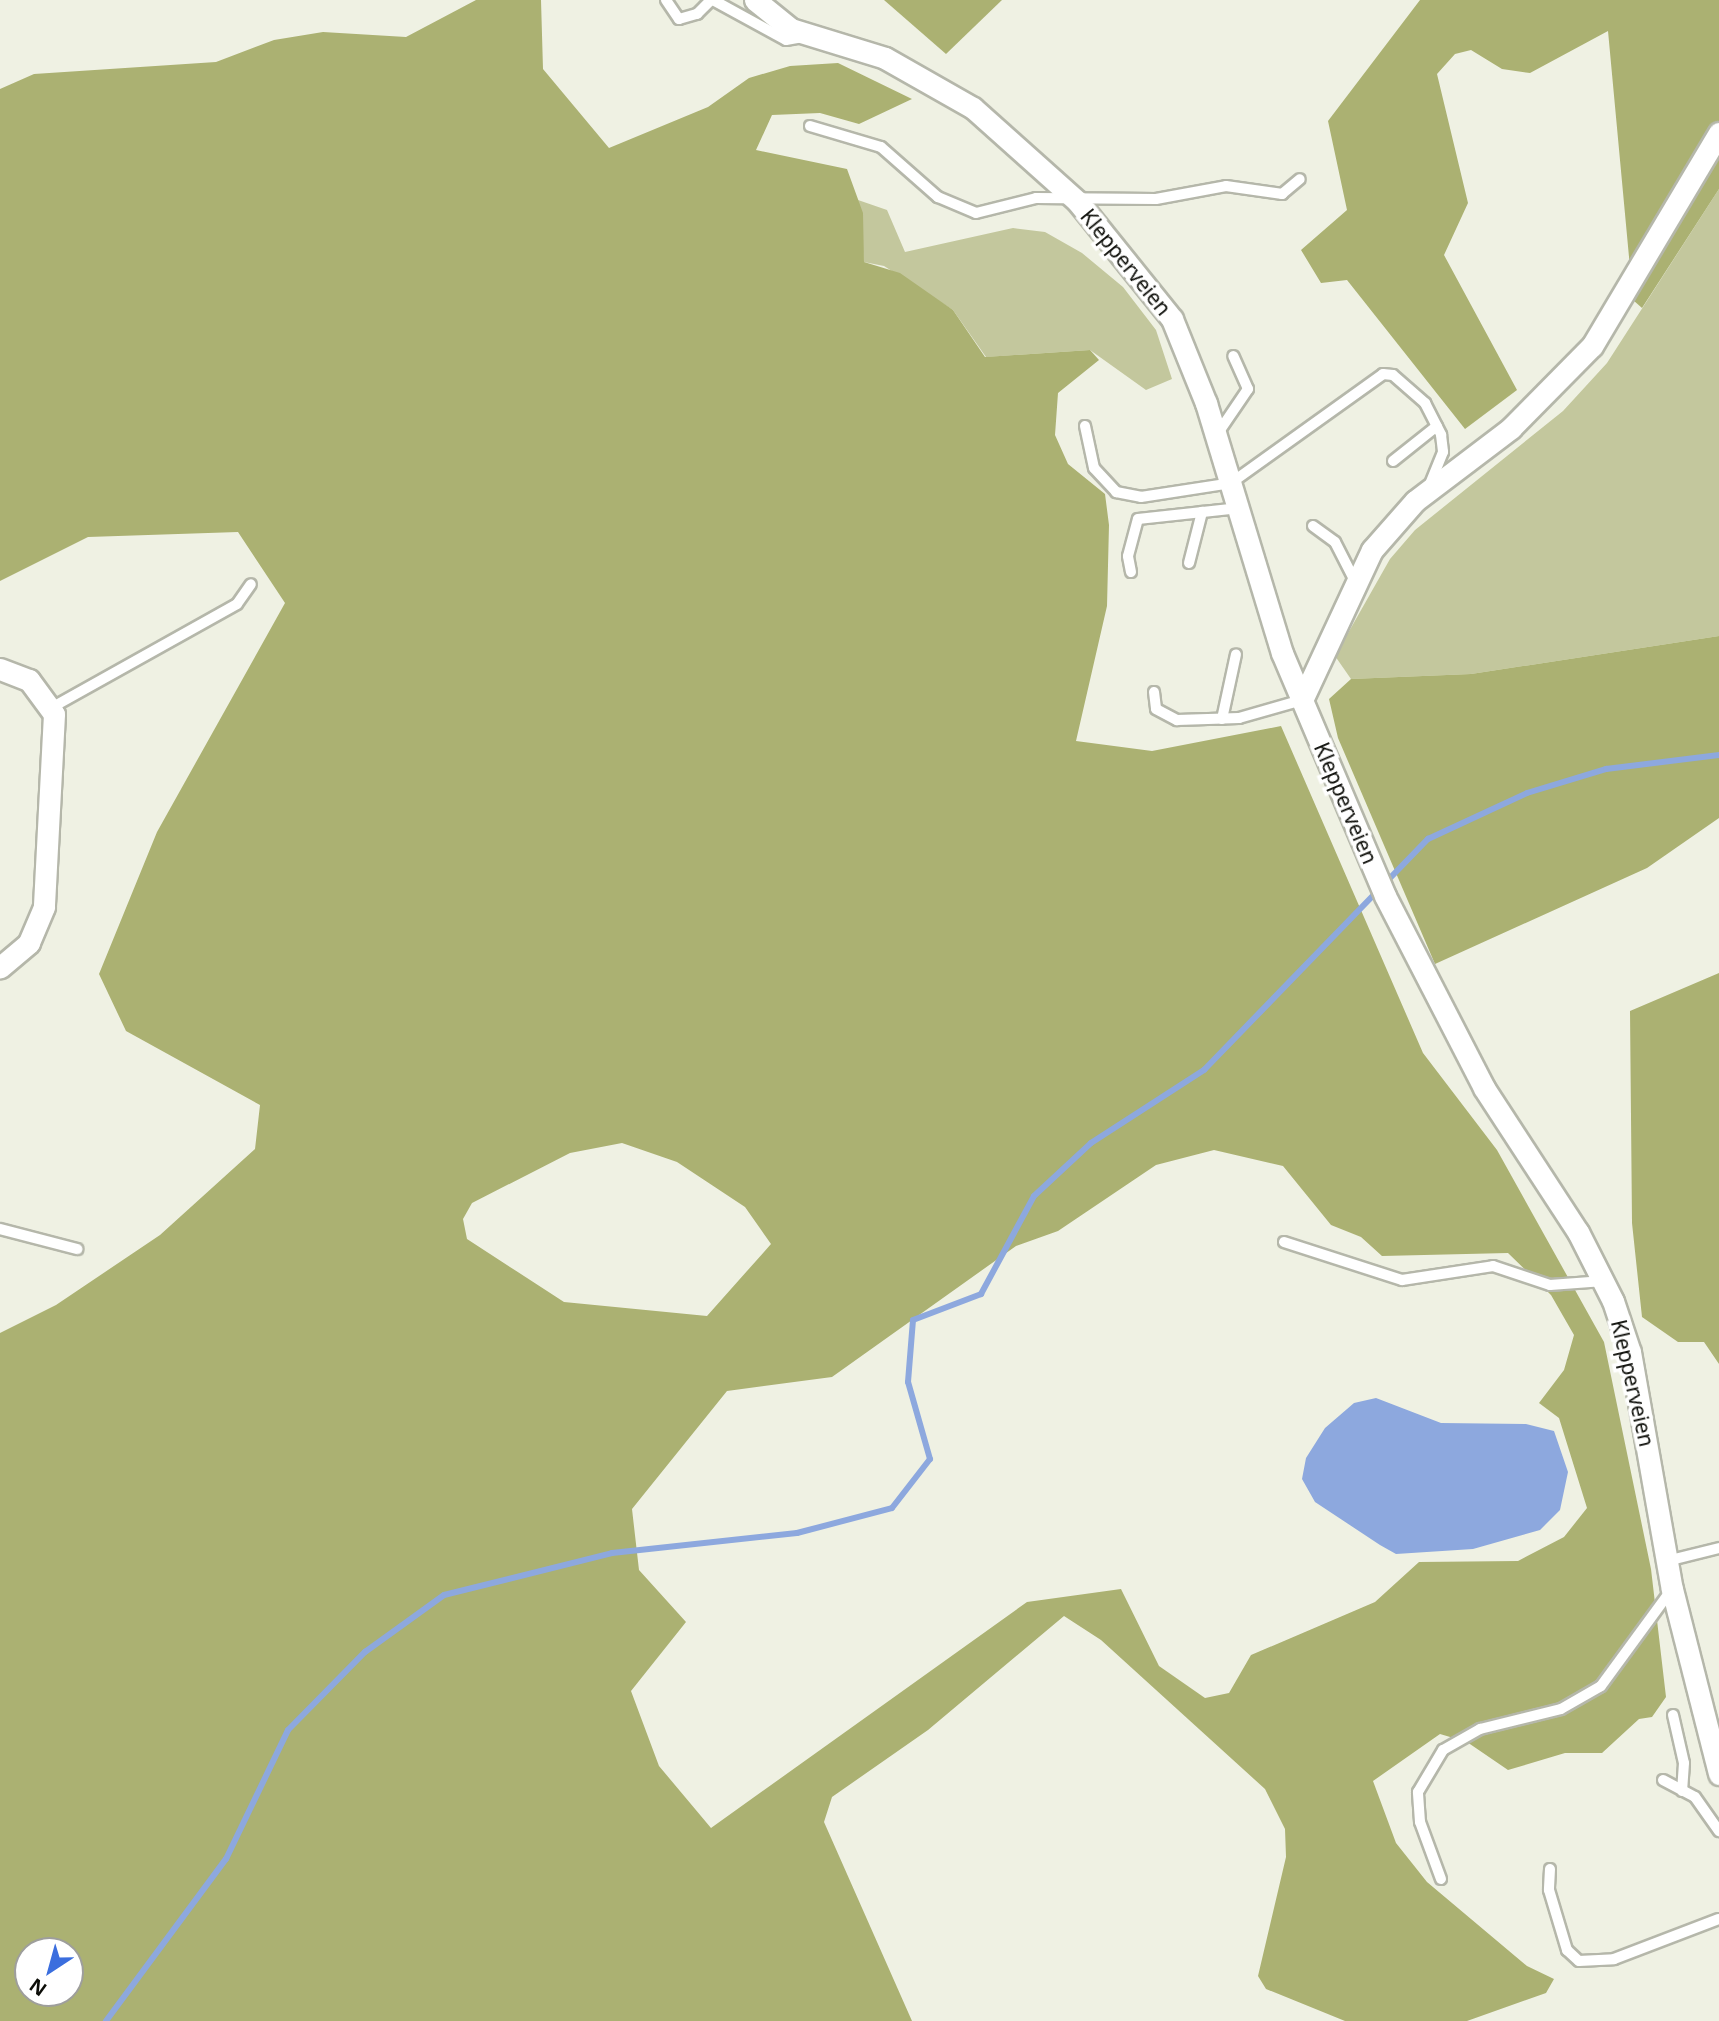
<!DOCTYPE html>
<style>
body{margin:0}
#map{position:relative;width:1719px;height:2021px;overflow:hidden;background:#eff1e3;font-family:"Noto Sans",sans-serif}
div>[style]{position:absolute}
.green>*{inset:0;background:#c3c79d}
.forest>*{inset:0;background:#abb172}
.water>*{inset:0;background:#8da8de}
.stream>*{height:6px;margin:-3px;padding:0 3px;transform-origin:3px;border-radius:3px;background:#8da8de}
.roads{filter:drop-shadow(2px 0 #b5b7aa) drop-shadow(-2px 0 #b5b7aa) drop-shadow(0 2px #b5b7aa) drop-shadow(0 -2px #b5b7aa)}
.service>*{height:10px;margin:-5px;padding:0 5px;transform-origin:5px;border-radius:5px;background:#fff}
.minor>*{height:21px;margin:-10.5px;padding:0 10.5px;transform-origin:10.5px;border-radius:10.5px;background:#fff}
span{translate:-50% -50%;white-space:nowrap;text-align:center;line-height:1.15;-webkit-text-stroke:7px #fff;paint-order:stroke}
.street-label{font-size:21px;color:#0c0d08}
.north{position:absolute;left:14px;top:1937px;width:70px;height:70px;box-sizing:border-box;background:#fff;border:2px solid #9e9e9c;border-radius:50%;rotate:216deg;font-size:19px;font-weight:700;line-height:28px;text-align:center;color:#0c0d08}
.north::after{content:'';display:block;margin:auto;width:24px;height:32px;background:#3b6ede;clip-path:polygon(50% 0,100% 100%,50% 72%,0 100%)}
</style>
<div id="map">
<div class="green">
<i style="clip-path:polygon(1719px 189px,1719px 636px,1471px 674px,1351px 679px,1335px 656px,1390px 559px,1415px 530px,1563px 411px,1607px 363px)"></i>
<i style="clip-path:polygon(858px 200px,887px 210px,905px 252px,1013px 228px,1045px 232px,1082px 253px,1123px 287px,1156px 330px,1172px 379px,1146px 390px,1090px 350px,986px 357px,953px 310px,884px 266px,864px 262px)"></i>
</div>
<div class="forest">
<i style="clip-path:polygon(evenodd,476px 0,541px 0,543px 69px,609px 148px,708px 107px,749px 78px,790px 66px,838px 63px,912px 99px,859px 124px,820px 113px,772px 115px,756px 150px,847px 169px,863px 213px,864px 262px,900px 273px,953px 310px,985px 357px,1090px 350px,1099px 360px,1058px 393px,1055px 435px,1068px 464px,1105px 494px,1109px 525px,1107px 606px,1076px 741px,1152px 751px,1281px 726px,1423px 1053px,1497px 1150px,1604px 1342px,1651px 1569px,1666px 1697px,1652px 1717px,1639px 1719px,1602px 1753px,1565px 1753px,1508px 1770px,1467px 1742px,1440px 1734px,1373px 1781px,1396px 1843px,1427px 1882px,1527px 1966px,1554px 1979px,1546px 1993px,1467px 2021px,1345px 2021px,1266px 1989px,1258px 1976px,1286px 1857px,1285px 1829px,1265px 1789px,1101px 1640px,1064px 1616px,928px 1730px,832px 1797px,824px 1822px,912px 2021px,0 2021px,0 1333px,56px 1305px,160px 1235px,255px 1149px,260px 1105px,126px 1031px,99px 974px,157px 832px,285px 603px,238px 532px,88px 537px,0 581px,0 89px,34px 74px,216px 62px,274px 40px,323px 32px,406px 37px,476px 0,622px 1143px,677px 1162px,745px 1207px,771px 1244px,707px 1316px,564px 1302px,467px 1239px,463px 1219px,472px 1203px,570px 1153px,622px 1143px,476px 0,1214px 1150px,1283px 1166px,1331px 1225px,1361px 1237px,1382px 1256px,1508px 1253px,1551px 1295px,1574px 1335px,1564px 1370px,1539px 1403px,1559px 1418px,1587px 1508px,1564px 1537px,1518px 1561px,1419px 1562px,1375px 1602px,1251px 1655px,1229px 1693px,1205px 1698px,1159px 1666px,1121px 1589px,1027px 1602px,711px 1828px,659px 1766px,631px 1691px,686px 1622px,639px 1570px,632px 1509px,727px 1391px,832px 1377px,1016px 1246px,1058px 1231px,1156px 1165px,1214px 1150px,476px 0,28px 1951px,70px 1951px,70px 1993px,28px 1993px,28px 1951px)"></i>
<i style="clip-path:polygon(884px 0,1002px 0,946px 54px)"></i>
<i style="clip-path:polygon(1420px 0,1719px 0,1719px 189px,1642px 308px,1633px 300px,1608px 31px,1530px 73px,1502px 69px,1471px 50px,1455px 54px,1437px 74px,1468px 203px,1444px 255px,1517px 390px,1465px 429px,1347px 280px,1321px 283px,1301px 250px,1347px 210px,1328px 121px)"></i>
<i style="clip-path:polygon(1719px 636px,1719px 818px,1647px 868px,1435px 964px,1338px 738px,1329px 699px,1351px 679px,1471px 674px)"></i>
<i style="clip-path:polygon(1719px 973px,1719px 1364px,1704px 1342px,1678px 1342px,1642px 1317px,1632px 1223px,1630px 1011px)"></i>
</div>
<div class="water">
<i style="clip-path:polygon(1376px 1398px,1441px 1423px,1526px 1424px,1554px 1431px,1568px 1472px,1560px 1510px,1540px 1530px,1473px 1549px,1396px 1554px,1380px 1545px,1315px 1502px,1302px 1479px,1306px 1458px,1325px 1428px,1354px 1403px)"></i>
</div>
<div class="stream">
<i style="left:106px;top:2021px;width:202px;rotate:-53.5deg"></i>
<i style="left:226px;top:1859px;width:143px;rotate:-64.3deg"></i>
<i style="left:288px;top:1730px;width:110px;rotate:-45.4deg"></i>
<i style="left:365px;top:1652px;width:97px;rotate:-35.8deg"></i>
<i style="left:444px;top:1595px;width:173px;rotate:-14deg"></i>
<i style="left:612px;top:1553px;width:186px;rotate:-6.2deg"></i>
<i style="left:797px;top:1533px;width:98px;rotate:-14.7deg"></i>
<i style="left:892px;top:1508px;width:62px;rotate:-52.2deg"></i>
<i style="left:930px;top:1459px;width:80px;rotate:-105.9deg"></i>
<i style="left:908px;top:1382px;width:62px;rotate:-85.4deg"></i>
<i style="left:913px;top:1320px;width:73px;rotate:-20.9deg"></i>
<i style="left:981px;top:1294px;width:111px;rotate:-61.6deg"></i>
<i style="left:1034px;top:1196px;width:78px;rotate:-42.9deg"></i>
<i style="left:1091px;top:1143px;width:135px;rotate:-32.9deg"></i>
<i style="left:1204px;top:1070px;width:322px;rotate:-45.9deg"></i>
<i style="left:1428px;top:839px;width:109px;rotate:-24.9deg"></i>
<i style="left:1527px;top:793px;width:83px;rotate:-16.9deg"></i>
<i style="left:1606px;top:769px;width:114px;rotate:-7.1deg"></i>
</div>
<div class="roads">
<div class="service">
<i style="left:666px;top:0;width:23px;rotate:56deg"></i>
<i style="left:679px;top:19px;width:19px;rotate:-16deg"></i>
<i style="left:697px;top:14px;width:20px;rotate:-45deg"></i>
<i style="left:713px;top:0;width:83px;rotate:28.7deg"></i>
<i style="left:786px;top:40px;width:17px;rotate:-10deg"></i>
<i style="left:810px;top:126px;width:74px;rotate:16.5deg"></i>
<i style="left:881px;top:147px;width:76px;rotate:41.3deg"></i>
<i style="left:938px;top:197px;width:41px;rotate:22.8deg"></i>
<i style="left:976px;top:213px;width:62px;rotate:-14deg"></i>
<i style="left:1036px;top:198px;width:120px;rotate:0.5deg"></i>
<i style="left:1156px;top:199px;width:71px;rotate:-10.5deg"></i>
<i style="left:1226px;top:186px;width:57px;rotate:8.1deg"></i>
<i style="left:1282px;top:194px;width:23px;rotate:-40deg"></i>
<i style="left:1085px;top:426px;width:43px;rotate:77.9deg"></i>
<i style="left:1094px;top:468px;width:33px;rotate:47deg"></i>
<i style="left:1116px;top:492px;width:25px;rotate:11deg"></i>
<i style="left:1141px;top:497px;width:91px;rotate:-8.8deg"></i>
<i style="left:1231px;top:483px;width:187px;rotate:-35.6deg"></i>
<i style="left:1383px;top:374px;width:10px;rotate:6deg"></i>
<i style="left:1393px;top:375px;width:43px;rotate:41.2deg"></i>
<i style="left:1425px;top:403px;width:36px;rotate:63deg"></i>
<i style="left:1441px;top:435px;width:17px;rotate:83deg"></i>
<i style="left:1443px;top:452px;width:35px;rotate:112deg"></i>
<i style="left:1216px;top:436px;width:57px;rotate:-55.8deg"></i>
<i style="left:1248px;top:389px;width:36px;rotate:-114deg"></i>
<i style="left:1393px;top:461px;width:56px;rotate:-38.5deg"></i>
<i style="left:1313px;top:526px;width:27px;rotate:36deg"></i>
<i style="left:1335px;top:542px;width:46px;rotate:62.9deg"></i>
<i style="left:1189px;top:563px;width:53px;rotate:-75.7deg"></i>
<i style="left:1131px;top:572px;width:16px;rotate:-101deg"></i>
<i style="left:1128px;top:556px;width:38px;rotate:-75deg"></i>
<i style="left:1138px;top:519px;width:102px;rotate:-6.2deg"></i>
<i style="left:1154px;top:692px;width:17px;rotate:83deg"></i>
<i style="left:1156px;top:709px;width:24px;rotate:28deg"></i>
<i style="left:1177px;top:720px;width:62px;rotate:-1.8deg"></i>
<i style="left:1239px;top:718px;width:66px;rotate:-15.9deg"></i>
<i style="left:51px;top:708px;width:213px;rotate:-29.2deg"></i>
<i style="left:237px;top:604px;width:24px;rotate:-55deg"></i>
<i style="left:1222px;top:719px;width:66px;rotate:-77.8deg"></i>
<i style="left:0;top:1229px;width:80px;rotate:14.6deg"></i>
<i style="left:1284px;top:1242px;width:124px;rotate:17.9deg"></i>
<i style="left:1402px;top:1280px;width:92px;rotate:-8.7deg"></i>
<i style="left:1493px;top:1266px;width:60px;rotate:18.4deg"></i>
<i style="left:1550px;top:1285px;width:54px;rotate:-4.2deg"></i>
<i style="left:1667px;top:1561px;width:54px;rotate:-14deg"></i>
<i style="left:1673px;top:1715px;width:49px;rotate:77.1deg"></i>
<i style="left:1684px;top:1763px;width:28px;rotate:94deg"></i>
<i style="left:1663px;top:1780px;width:36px;rotate:28deg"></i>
<i style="left:1695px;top:1797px;width:42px;rotate:54.8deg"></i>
<i style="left:1550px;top:1869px;width:21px;rotate:93deg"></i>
<i style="left:1549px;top:1890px;width:63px;rotate:73.3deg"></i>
<i style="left:1567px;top:1950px;width:16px;rotate:43deg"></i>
<i style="left:1579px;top:1961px;width:35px;rotate:-3deg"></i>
<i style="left:1614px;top:1959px;width:112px;rotate:-20.9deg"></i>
<i style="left:1441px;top:1879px;width:61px;rotate:-110.2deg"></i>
<i style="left:1420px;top:1822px;width:30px;rotate:-94deg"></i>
<i style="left:1418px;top:1792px;width:49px;rotate:-59.2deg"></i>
<i style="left:1443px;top:1750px;width:43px;rotate:-29.6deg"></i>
<i style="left:1480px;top:1729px;width:83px;rotate:-13.9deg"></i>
<i style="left:1561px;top:1709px;width:46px;rotate:-29.9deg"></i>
<i style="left:1601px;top:1686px;width:120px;rotate:-53.8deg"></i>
</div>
<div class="minor">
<i style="left:755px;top:0;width:46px;rotate:38.9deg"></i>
<i style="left:791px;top:29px;width:98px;rotate:17.1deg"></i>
<i style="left:885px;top:58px;width:101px;rotate:29.6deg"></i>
<i style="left:973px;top:108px;width:141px;rotate:41.8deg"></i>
<i style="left:1078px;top:202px;width:150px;rotate:51.2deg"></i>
<i style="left:1172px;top:319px;width:91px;rotate:68deg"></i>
<i style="left:1206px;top:403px;width:261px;rotate:73.1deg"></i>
<i style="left:1282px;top:653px;width:264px;rotate:67deg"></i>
<i style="left:1385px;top:896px;width:216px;rotate:62.7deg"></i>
<i style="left:1484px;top:1088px;width:172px;rotate:56.9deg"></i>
<i style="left:1578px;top:1232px;width:77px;rotate:63.1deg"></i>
<i style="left:1613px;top:1301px;width:54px;rotate:71.6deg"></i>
<i style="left:1630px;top:1352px;width:241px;rotate:80deg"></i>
<i style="left:1672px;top:1589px;width:191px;rotate:75.7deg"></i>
<i style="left:0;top:669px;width:31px;rotate:21deg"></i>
<i style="left:29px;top:680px;width:42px;rotate:53.7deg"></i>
<i style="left:54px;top:714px;width:193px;rotate:93deg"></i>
<i style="left:44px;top:907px;width:39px;rotate:113deg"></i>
<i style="left:29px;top:943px;width:38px;rotate:140deg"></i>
<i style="left:1302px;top:700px;width:166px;rotate:-65deg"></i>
<i style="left:1372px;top:550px;width:65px;rotate:-48.7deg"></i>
<i style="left:1415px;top:501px;width:121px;rotate:-37.2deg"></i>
<i style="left:1511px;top:428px;width:115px;rotate:-45.4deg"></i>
<i style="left:1592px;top:346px;width:248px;rotate:-59.2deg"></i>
</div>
</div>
<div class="street-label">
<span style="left:1126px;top:262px;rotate:51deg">Klepperveien</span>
<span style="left:1346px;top:803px;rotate:67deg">Klepperveien</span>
<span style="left:1633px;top:1383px;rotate:77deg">Klepperveien</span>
</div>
<div class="north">N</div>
</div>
